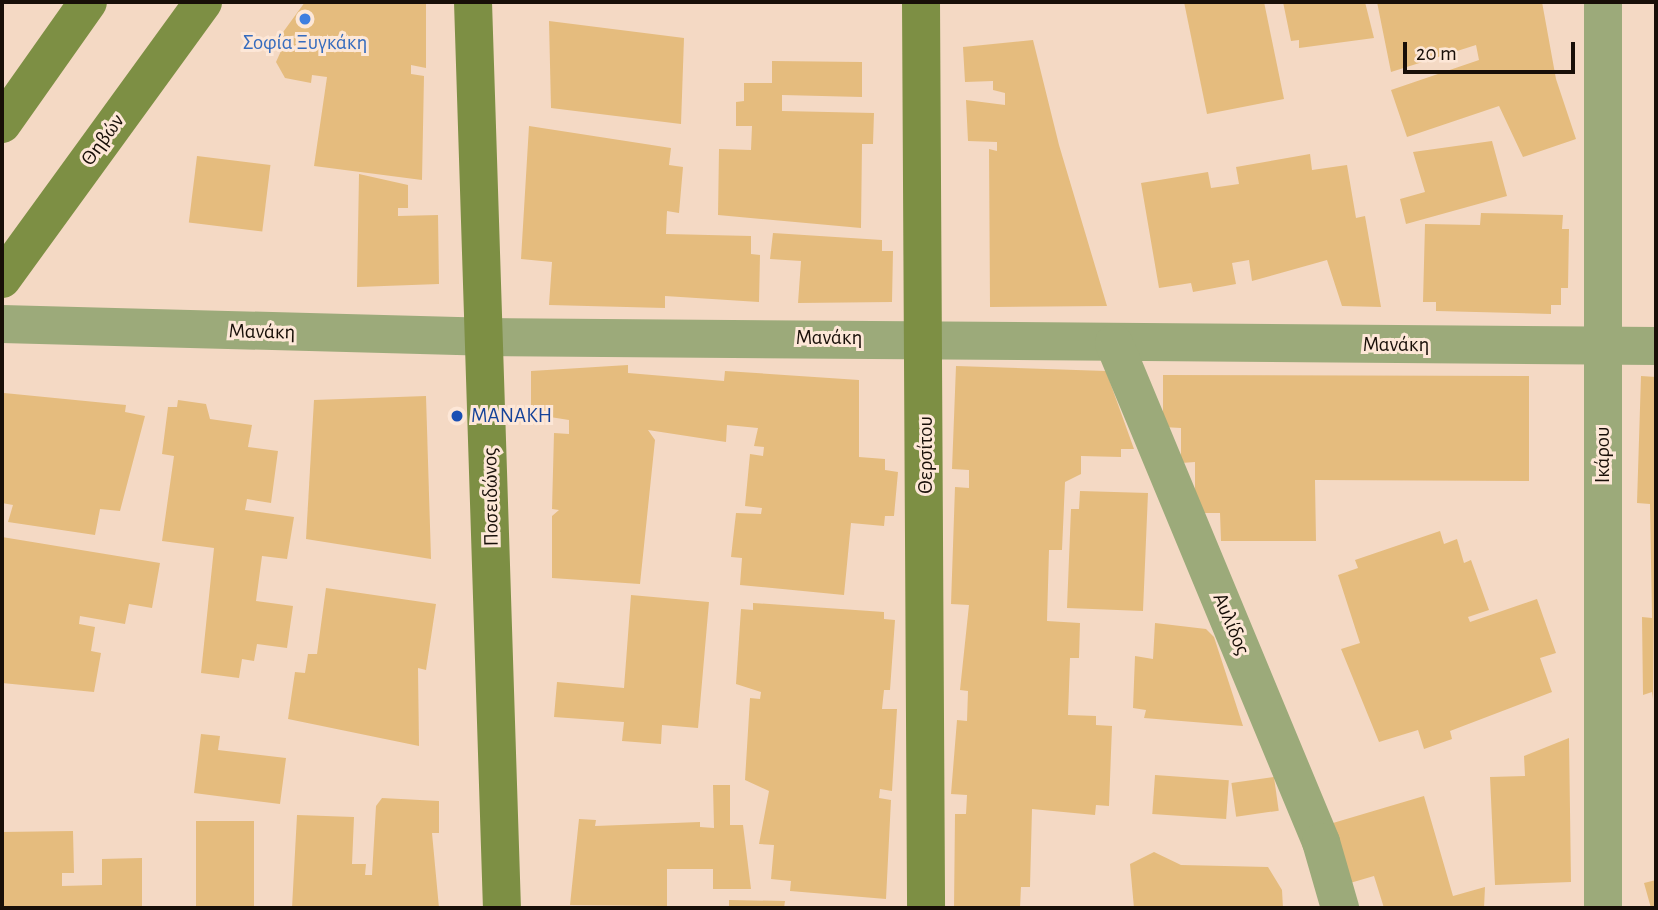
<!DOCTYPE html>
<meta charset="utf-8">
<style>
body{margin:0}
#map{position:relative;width:1658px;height:910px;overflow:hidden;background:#f4d9c4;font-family:"Alegreya Sans",sans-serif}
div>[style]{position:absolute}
.building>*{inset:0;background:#e5bc7e;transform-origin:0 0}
.street>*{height:38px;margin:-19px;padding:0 19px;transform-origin:19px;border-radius:19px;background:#9caa7a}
.secondary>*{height:38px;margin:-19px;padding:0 19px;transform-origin:19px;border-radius:19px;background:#7d8f44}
.dots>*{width:19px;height:19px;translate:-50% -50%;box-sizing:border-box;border:4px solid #fde7d7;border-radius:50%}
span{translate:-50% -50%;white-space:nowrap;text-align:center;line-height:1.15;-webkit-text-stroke:6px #fde7d7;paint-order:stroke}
.shop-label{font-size:21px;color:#366cbe}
.street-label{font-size:21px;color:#180f08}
.transit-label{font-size:21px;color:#164399}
.left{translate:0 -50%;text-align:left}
.frame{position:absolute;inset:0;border:4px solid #180f08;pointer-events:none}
.scale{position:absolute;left:1403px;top:42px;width:172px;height:32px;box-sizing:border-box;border:4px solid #180f08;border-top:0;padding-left:9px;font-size:21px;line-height:24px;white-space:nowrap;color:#180f08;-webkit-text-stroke:5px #fde7d7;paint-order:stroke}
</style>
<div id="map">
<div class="building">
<i style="clip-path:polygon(305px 2px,426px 2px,426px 68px,411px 65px,411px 74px,424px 76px,422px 180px,314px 166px,327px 77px,312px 75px,311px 83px,285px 78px,276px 62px,285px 42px,278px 39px)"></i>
<i style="clip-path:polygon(1184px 2px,1264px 2px,1284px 99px,1207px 114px)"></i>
<i style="clip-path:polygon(1283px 2px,1365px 2px,1374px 38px,1299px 48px,1299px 40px,1291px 41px)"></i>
<i style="clip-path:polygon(1377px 2px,1542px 2px,1556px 79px,1576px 139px,1523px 157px,1499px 106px,1407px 137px,1391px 90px,1479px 60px,1476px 45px,1391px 72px)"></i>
<i style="clip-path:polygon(549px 21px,684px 38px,681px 124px,551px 108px)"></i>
<i style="clip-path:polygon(1033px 40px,1059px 145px,1107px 306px,990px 307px,989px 149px,997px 151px,997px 142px,968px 141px,966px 100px,1005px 105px,1005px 93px,993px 90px,993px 81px,965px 82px,963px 47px)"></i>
<i style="clip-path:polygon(772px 61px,862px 62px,862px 97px,782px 95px,782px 111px,874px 113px,873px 144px,862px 144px,861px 228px,718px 215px,719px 149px,751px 150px,752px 126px,736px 126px,736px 102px,744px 101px,744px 83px,772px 83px)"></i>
<i style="clip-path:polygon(529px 126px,671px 148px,669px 165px,683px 167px,679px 213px,667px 211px,666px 234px,751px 236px,751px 254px,760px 255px,759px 302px,665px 296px,665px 308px,549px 305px,552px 262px,521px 259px)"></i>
<i style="clip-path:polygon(1492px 141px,1507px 196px,1406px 224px,1400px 199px,1425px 192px,1413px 152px)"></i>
<i style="clip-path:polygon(1310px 154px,1312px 170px,1347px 165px,1356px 218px,1365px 216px,1381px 307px,1342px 306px,1327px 260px,1252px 281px,1249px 260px,1232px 263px,1236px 284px,1193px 292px,1191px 283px,1159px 288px,1141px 183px,1208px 172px,1211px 188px,1239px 184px,1236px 167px)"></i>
<i style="left:197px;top:156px;width:74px;height:67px;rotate:7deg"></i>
<i style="clip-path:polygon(359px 174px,408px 185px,408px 208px,398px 208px,398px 216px,438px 215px,439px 284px,357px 287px)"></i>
<i style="clip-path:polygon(1481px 213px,1563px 215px,1562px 229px,1569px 229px,1568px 288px,1561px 288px,1561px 305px,1551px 305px,1551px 314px,1436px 311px,1436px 302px,1423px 302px,1425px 224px,1480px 225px)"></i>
<i style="clip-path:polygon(773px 233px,882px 240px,882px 251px,893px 251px,892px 302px,798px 303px,801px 261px,770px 259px)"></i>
<i style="clip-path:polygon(628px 365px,628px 373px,724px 381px,725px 371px,859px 380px,859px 457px,885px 459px,885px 470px,898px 472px,894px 516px,885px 516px,884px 526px,851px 523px,844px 595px,740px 585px,742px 558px,731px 557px,736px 513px,761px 514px,762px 508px,745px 506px,750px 454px,763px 456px,764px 447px,754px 446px,758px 428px,727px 425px,726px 442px,648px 430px,655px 440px,640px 584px,552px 578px,552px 516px,559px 510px,552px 509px,554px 433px,569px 434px,569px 420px,531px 414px,531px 371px)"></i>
<i style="clip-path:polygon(956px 366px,1106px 371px,1134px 449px,1121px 449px,1121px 457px,1081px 456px,1081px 474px,1065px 482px,1062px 550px,1049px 550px,1047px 621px,1080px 623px,1079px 658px,1070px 658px,1068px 715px,1096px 716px,1096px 725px,1112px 726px,1109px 806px,1096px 805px,1095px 815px,1032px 809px,1030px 887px,1021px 887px,1020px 908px,954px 908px,955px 814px,966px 814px,967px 795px,951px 794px,957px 720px,967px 721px,968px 691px,960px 690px,969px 605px,951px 604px,955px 487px,969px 488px,969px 470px,952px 469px)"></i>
<i style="clip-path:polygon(1163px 375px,1529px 376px,1529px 481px,1315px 480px,1316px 541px,1221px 541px,1220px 513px,1195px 513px,1195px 462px,1181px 463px,1181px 428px,1163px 427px)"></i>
<i style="clip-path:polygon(1641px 376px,1656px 377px,1653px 699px,1652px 692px,1643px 695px,1642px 617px,1652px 618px,1650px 504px,1637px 503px)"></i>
<i style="clip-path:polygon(4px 393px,126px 405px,125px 412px,145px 416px,120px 511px,100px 509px,95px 535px,8px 522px,13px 505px,2px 503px)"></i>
<i style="clip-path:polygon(426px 396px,431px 559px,306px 539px,314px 400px)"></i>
<i style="clip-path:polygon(178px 400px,206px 404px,210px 419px,252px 425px,248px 447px,278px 451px,271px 503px,247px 499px,245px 510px,294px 517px,287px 559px,262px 556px,256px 601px,293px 606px,287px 648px,257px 644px,254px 661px,242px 659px,239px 678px,201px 673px,214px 548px,162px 541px,174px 456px,162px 454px,168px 407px,177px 407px)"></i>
<i style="clip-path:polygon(1080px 491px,1148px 493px,1143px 611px,1067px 608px,1071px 509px,1079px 509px)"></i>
<i style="clip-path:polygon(1440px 531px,1444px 544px,1457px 539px,1464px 563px,1471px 560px,1489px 610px,1468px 617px,1470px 622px,1537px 599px,1556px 653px,1540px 658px,1552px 692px,1450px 731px,1452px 739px,1424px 749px,1418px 730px,1379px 742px,1341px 649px,1360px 643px,1338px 575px,1358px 568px,1355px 560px)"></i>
<i style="clip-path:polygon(2px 537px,160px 563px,152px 608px,129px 604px,125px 624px,80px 616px,79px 624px,95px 627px,91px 651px,101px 653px,94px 692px,2px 683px)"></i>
<i style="clip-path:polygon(326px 588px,436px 604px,426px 670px,418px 668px,419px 746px,288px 719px,295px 672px,305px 673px,308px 654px,317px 654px)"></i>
<i style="clip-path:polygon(631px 595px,709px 602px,698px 728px,662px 725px,661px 744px,622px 741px,624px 722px,554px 717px,557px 682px,624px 688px)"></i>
<i style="clip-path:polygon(753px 603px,884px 612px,884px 619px,895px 620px,890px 690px,884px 690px,882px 709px,897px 709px,892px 791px,880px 789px,879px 798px,891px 800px,886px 899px,790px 891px,791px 881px,771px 879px,774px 845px,759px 844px,769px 791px,745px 780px,750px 698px,760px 699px,761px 692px,736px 684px,741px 609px,753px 610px)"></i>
<i style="clip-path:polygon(1155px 623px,1206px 629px,1214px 637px,1243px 726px,1144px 718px,1146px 710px,1133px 708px,1135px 656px,1153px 659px)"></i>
<i style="clip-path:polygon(201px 734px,220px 736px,218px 750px,286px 758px,280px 804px,194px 793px)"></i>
<i style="clip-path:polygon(1569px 738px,1571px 882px,1495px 885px,1490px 777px,1525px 776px,1524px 756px)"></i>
<i style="left:1155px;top:775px;width:74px;height:39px;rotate:4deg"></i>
<i style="left:1274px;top:777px;width:34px;height:43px;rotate:82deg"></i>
<i style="clip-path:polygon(713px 785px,730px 785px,730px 825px,743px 825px,751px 889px,713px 889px,713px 869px,667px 869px,667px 906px,570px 905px,579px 819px,596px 820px,595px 826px,700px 822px,700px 827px,714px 828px)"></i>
<i style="clip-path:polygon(1424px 796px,1453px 896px,1485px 887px,1484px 908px,1384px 908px,1374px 876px,1350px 883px,1333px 823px)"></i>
<i style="clip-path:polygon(382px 798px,439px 801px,439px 833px,432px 833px,439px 908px,292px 908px,297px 815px,354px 817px,352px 864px,366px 864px,365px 875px,372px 875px,376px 806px)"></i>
<i style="left:196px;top:821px;width:58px;height:87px"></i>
<i style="clip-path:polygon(73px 831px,74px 873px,62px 873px,62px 886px,102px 885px,102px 859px,142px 858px,142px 908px,2px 908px,2px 832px)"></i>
<i style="clip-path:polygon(1154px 852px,1181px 865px,1268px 867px,1282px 890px,1283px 908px,1134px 908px,1130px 864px)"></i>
<i style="clip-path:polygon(1656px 880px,1656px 908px,1651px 908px,1644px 883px)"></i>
<i style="clip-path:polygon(729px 900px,785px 901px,784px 908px,729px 908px)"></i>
</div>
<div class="street">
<i style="left:2px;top:324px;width:483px;rotate:1.5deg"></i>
<i style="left:485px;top:337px;width:1171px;rotate:0.44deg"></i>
<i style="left:1114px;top:343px;width:540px;rotate:67.47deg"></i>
<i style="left:1321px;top:842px;width:69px;rotate:73.9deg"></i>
<i style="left:1603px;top:908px;width:906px;rotate:-90deg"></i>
</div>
<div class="secondary">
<i style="left:473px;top:2px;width:906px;rotate:88.17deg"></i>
<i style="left:921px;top:2px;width:906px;rotate:89.68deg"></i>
<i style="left:2px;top:124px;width:149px;rotate:-54.8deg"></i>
<i style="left:2px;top:279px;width:342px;rotate:-54deg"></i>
</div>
<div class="dots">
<i style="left:305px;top:19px;background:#3f7fe0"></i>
<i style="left:457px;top:416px;background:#1a4fb4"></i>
</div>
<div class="shop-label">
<span style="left:305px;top:43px">Σοφία Ξυγκάκη</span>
</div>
<div class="street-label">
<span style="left:103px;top:140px;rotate:-54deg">Θηβών</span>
<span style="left:262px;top:332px;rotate:1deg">Μανάκη</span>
<span style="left:829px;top:338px">Μανάκη</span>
<span style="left:1396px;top:345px">Μανάκη</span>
<span style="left:926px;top:455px;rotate:-90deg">Θερσίτου</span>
<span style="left:1603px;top:455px;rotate:-90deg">Ικάρου</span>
<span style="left:491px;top:497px;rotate:-91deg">Ποσειδώνος</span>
<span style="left:1231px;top:624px;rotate:67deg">Αυλίδος</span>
</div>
<div class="transit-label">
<span class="left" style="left:471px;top:416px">ΜΑΝΑΚΗ</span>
</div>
<div class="frame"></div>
<div class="scale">20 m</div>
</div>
